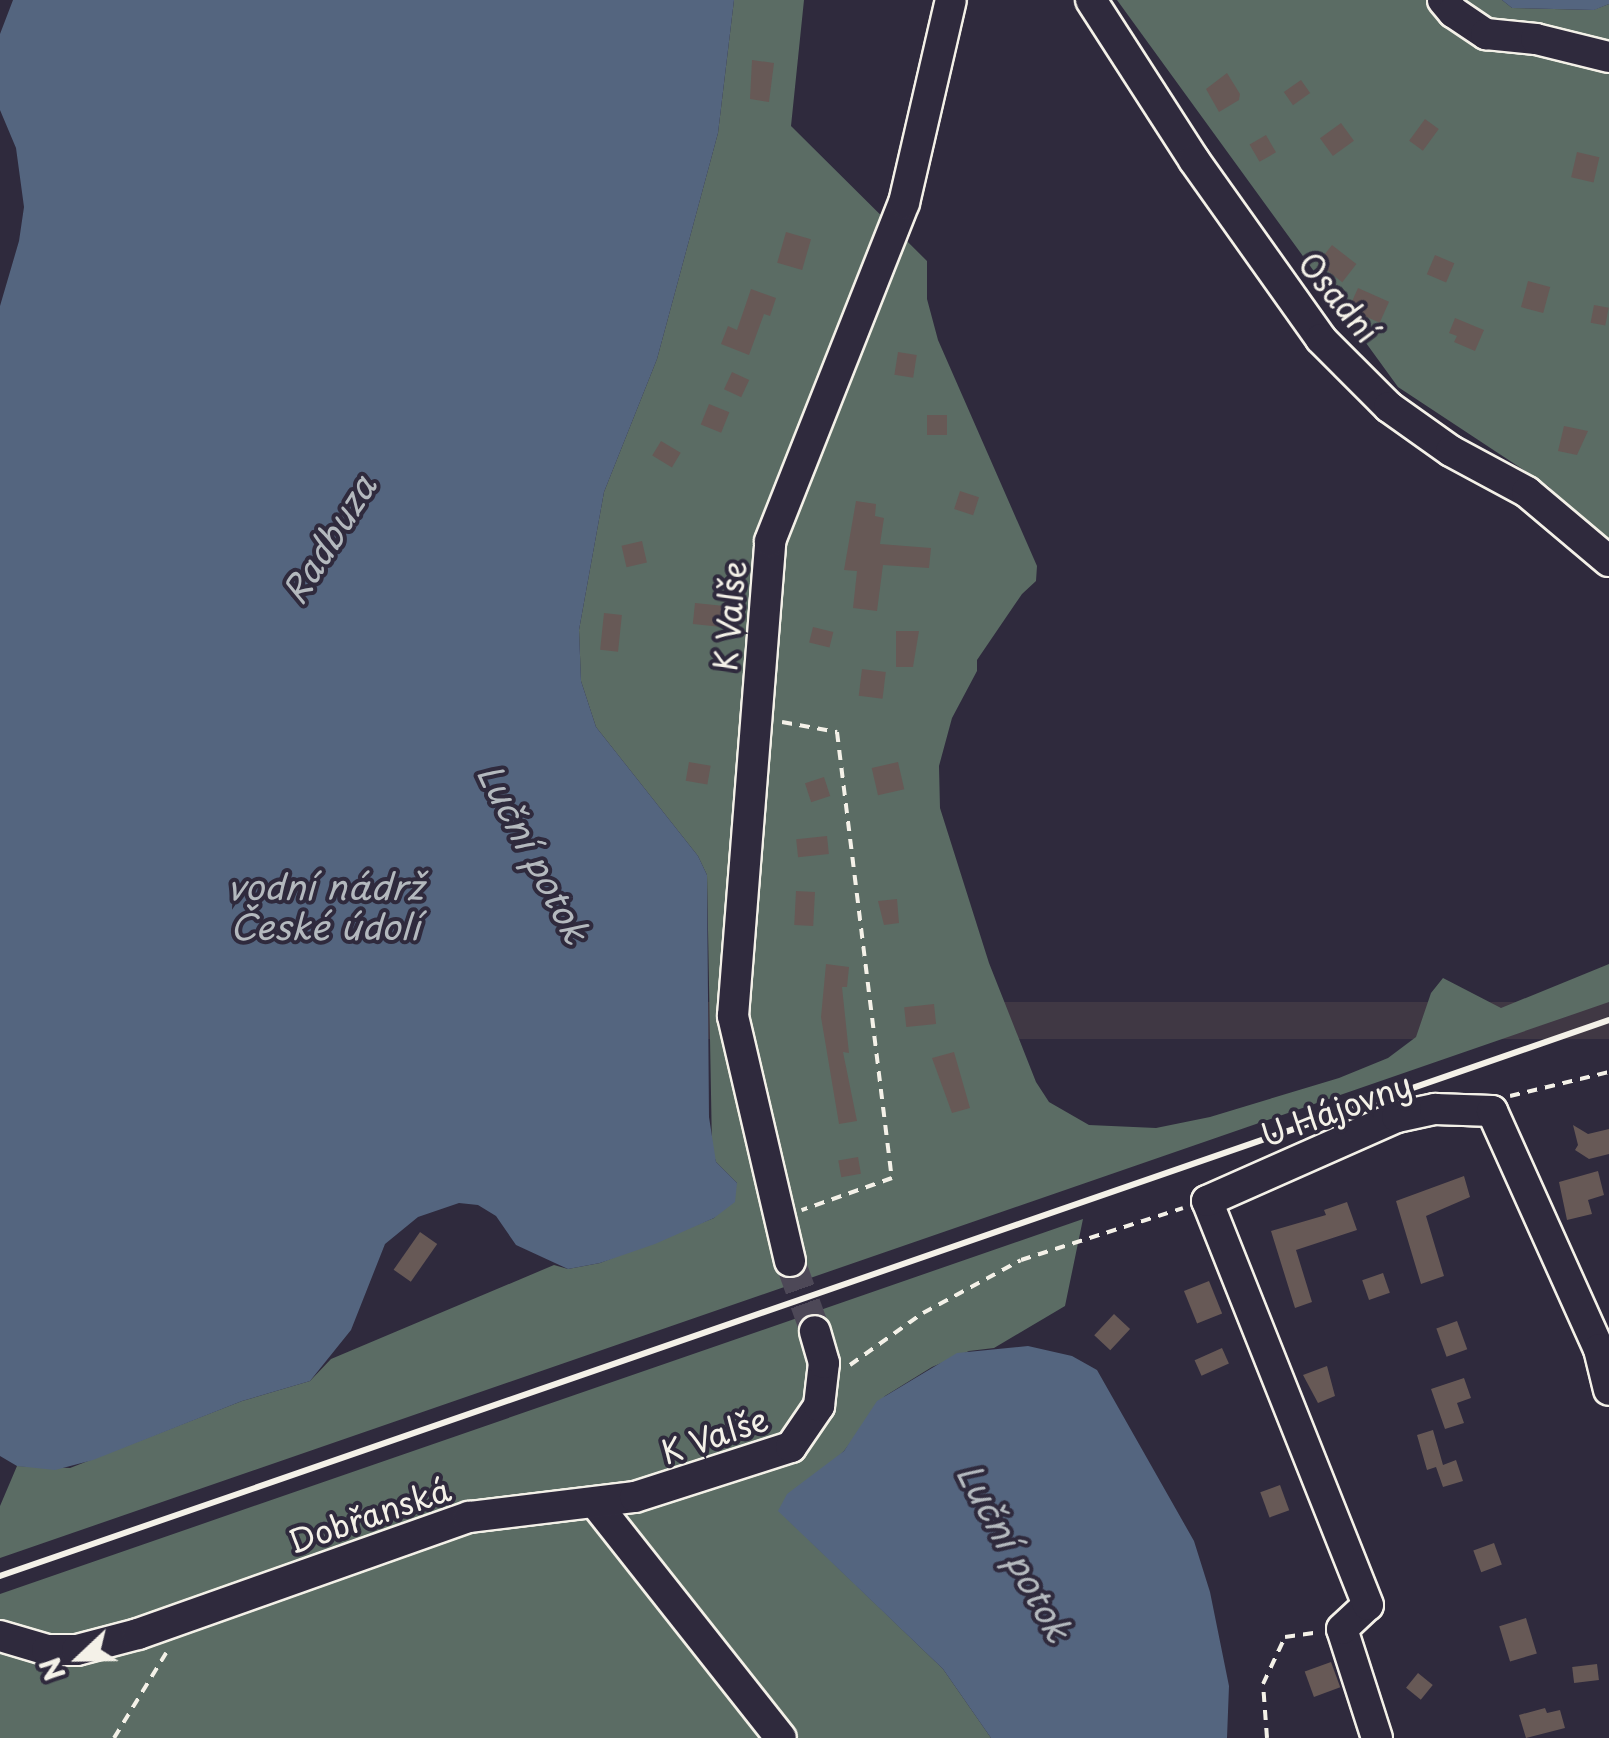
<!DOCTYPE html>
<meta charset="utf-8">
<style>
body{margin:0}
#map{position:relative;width:1609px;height:1738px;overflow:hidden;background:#2f2a3d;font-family:"Playpen Sans",sans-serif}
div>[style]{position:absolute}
.built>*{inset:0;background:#403844;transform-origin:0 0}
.green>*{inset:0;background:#5b6c64}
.water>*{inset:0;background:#54657f}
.building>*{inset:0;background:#675956;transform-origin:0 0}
.minor-tunnel>*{height:30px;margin-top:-15px;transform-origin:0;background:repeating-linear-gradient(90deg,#4d4857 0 30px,transparent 0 45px)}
.path>*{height:4px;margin-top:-2px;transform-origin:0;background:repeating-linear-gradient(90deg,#f4f1e8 0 10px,transparent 0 18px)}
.roads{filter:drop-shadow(2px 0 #f4f1e8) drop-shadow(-2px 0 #f4f1e8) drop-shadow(0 2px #f4f1e8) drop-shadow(0 -2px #f4f1e8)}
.minor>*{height:30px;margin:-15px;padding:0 15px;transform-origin:15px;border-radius:15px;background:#2f2a3d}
.rail>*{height:6px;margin:-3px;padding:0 3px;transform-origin:3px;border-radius:3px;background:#f4f1e8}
span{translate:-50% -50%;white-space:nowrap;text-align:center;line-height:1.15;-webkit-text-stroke:8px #2f2a3d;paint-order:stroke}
.street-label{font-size:32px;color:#f4f1e8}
.water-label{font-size:35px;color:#b4b9be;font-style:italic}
.north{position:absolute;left:30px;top:1608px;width:100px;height:100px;-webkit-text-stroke:8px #2f2a3d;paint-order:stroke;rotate:248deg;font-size:28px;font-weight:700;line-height:40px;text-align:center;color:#f4f1e8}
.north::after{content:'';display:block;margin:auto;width:35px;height:45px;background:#f4f1e8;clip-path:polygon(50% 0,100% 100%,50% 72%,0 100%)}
</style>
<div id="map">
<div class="built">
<i style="left:1609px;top:1002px;width:37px;height:1702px;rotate:90deg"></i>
</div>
<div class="green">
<i style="clip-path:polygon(734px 0,804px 0,791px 126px,927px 261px,927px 299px,938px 340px,1037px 566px,1036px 581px,1022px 594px,977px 660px,977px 671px,952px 718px,939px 766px,940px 808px,989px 963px,1036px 1082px,1049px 1102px,1089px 1125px,1156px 1128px,1210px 1117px,1339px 1078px,1388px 1058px,1416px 1037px,1431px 993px,1443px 978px,1501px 1008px,1609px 964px,1609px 1002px,0 1558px,0 1506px,17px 1466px,70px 1468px,242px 1401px,310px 1381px,331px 1359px,554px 1265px,568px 1269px,600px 1263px,714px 1218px,737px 1183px,716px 1162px,712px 1148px,707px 875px,698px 856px,596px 727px,581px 681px,579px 630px,604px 492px,657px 359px,718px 133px)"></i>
<i style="clip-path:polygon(1117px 0,1502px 0,1512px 8px,1593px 10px,1609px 4px,1609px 544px,1548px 486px,1398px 387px)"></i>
<i style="clip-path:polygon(1083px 1219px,1065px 1306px,994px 1348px,969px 1351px,932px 1367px,885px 1396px,844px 1451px,779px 1511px,943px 1669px,991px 1738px,0 1738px,0 1594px)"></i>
</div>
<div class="water">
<i style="clip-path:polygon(13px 0,734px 0,718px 133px,657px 359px,604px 492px,579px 630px,581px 681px,596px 727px,698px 856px,707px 875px,709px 1117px,716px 1162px,737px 1183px,735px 1202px,714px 1218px,655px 1244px,600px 1263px,568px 1269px,516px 1245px,496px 1216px,478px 1205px,459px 1203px,418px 1217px,385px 1244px,351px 1330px,310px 1381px,242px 1401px,93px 1460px,55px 1470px,17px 1466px,0 1456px,0 306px,19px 241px,24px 207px,16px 148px,0 110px,0 34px)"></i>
<i style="clip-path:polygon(1502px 0,1609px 0,1609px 4px,1594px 10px,1512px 8px)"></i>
<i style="clip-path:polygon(1028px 1346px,1072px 1356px,1097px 1370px,1194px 1541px,1210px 1592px,1229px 1686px,1227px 1738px,991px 1738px,943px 1669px,778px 1511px,787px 1494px,844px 1451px,877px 1401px,957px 1353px)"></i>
</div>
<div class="building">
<i style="clip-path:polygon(752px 60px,774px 63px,769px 102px,750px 99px)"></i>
<i style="clip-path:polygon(1227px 73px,1240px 94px,1239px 100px,1219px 112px,1206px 89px)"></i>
<i style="left:1301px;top:80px;width:16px;height:21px;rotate:55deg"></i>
<i style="left:1425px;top:119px;width:17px;height:27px;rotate:36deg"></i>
<i style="left:1341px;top:123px;width:22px;height:26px;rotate:54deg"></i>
<i style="left:1266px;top:135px;width:20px;height:19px;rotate:60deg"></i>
<i style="left:1577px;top:152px;width:23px;height:26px;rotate:13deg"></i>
<i style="left:786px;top:232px;width:26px;height:32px;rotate:16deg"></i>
<i style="left:1332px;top:245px;width:31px;height:23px;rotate:38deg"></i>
<i style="left:1435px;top:255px;width:21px;height:21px;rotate:23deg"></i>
<i style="left:1528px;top:281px;width:23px;height:27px;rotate:15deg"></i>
<i style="left:1358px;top:288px;width:34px;height:23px;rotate:24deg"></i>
<i style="clip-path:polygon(751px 289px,776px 298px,770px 316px,764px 314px,749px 355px,721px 344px,728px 326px,737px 330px)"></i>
<i style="left:1594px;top:305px;width:15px;height:18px;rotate:11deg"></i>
<i style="clip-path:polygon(1455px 318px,1484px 330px,1475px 351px,1454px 342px,1457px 336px,1449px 333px)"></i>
<i style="left:898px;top:352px;width:19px;height:23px;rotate:9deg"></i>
<i style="left:732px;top:372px;width:19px;height:19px;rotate:25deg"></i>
<i style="left:709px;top:404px;width:22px;height:22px;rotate:22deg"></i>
<i style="left:927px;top:415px;width:20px;height:20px"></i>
<i style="clip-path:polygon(1564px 426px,1588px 431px,1577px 455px,1558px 451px)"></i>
<i style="left:661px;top:441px;width:23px;height:17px;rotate:31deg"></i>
<i style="left:960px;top:491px;width:20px;height:19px;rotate:18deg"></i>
<i style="clip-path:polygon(856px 501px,876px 504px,875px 516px,884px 518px,880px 544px,931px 548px,929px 568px,883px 565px,877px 611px,853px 608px,857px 571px,844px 570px)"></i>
<i style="left:642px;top:541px;width:22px;height:21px;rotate:77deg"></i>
<i style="left:695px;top:603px;width:27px;height:21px;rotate:6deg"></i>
<i style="left:604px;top:613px;width:18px;height:37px;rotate:6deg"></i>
<i style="left:813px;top:627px;width:21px;height:16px;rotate:14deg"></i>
<i style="clip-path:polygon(896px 631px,919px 631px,913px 667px,896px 667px)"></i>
<i style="left:862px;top:669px;width:24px;height:27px;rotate:7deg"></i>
<i style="left:689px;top:762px;width:22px;height:19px;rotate:10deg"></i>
<i style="left:898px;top:762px;width:28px;height:27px;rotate:77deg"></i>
<i style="left:824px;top:777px;width:20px;height:20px;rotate:72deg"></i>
<i style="left:827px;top:836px;width:18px;height:31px;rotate:84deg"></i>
<i style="left:796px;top:891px;width:19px;height:34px;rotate:3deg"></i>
<i style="clip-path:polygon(897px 899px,899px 923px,884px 925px,878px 901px)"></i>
<i style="clip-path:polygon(826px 964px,849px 967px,847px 987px,842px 987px,849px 1053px,843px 1052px,857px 1121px,839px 1124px,821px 1017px)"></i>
<i style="left:934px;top:1004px;width:20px;height:30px;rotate:84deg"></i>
<i style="clip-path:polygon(954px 1052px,970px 1108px,952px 1113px,932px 1058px)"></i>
<i style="clip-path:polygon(1573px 1125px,1588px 1134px,1609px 1129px,1609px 1154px,1589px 1159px,1575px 1150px,1578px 1145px)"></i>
<i style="left:858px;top:1157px;width:17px;height:20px;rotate:80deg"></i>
<i style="clip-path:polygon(1598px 1171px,1604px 1195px,1588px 1200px,1592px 1214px,1567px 1220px,1559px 1182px)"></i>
<i style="clip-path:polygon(1464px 1176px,1470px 1197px,1426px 1216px,1444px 1276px,1421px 1284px,1396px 1201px)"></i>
<i style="clip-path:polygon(1347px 1202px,1357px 1230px,1296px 1250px,1312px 1302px,1295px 1308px,1271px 1231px,1326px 1215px,1324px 1210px)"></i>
<i style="left:420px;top:1232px;width:21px;height:46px;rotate:35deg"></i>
<i style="left:1383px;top:1273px;width:21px;height:22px;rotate:71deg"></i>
<i style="left:1209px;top:1281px;width:35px;height:27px;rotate:68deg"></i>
<i style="left:1114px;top:1314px;width:22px;height:29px;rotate:43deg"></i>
<i style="left:1457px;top:1321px;width:30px;height:22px;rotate:70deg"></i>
<i style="left:1222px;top:1348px;width:17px;height:30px;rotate:66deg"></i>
<i style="clip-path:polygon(1327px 1366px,1335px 1396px,1318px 1403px,1303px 1375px)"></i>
<i style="clip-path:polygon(1464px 1378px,1471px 1398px,1457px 1403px,1464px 1423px,1445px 1429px,1431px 1389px)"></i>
<i style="clip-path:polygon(1433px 1430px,1443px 1465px,1456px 1460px,1463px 1481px,1443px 1487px,1436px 1467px,1427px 1470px,1417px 1435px)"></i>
<i style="left:1280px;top:1485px;width:27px;height:21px;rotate:70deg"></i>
<i style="left:1494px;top:1543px;width:23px;height:22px;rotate:70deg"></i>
<i style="left:1526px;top:1618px;width:37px;height:28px;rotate:73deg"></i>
<i style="left:1331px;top:1662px;width:27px;height:28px;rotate:70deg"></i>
<i style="left:1597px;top:1664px;width:16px;height:25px;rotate:83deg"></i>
<i style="left:1418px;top:1673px;width:19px;height:19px;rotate:39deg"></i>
<i style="clip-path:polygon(1545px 1708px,1547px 1713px,1560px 1710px,1565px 1728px,1526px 1738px,1519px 1715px)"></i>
</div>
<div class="minor-tunnel">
<i style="left:790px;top:1261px;width:74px;rotate:70.3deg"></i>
</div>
<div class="path">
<i style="left:782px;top:722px;width:56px;rotate:10.3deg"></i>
<i style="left:837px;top:732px;width:449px;rotate:83deg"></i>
<i style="left:892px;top:1178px;width:96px;rotate:160.4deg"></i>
<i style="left:1510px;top:1096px;width:102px;rotate:-13.6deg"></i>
<i style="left:850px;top:1365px;width:90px;rotate:-35.5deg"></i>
<i style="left:923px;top:1313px;width:111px;rotate:-28.4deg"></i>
<i style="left:1021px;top:1260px;width:170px;rotate:-17.8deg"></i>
<i style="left:114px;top:1738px;width:100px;rotate:-58.5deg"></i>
<i style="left:1267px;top:1738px;width:54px;rotate:-94.2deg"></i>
<i style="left:1263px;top:1684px;width:52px;rotate:-64.9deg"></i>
<i style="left:1285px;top:1637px;width:34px;rotate:-8deg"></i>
</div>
<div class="roads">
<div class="minor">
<i style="left:1091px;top:0;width:190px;rotate:57.2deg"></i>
<i style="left:1194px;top:160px;width:219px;rotate:54.6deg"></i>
<i style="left:1321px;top:339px;width:96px;rotate:45deg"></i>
<i style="left:1389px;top:407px;width:76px;rotate:35.4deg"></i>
<i style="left:1451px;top:451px;width:86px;rotate:28.3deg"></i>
<i style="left:1527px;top:492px;width:107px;rotate:40.1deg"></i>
<i style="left:1443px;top:0;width:16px;rotate:50deg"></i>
<i style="left:1453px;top:12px;width:40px;rotate:34deg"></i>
<i style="left:1486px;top:34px;width:50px;rotate:5.7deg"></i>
<i style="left:1536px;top:39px;width:75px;rotate:13.9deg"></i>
<i style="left:790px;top:1261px;width:252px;rotate:-103.1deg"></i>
<i style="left:733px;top:1016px;width:476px;rotate:-85.5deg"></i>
<i style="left:770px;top:541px;width:364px;rotate:-68.4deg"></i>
<i style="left:904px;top:203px;width:208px;rotate:-77deg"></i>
<i style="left:596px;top:1504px;width:298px;rotate:51.7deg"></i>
<i style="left:0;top:1636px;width:49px;rotate:16.6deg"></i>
<i style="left:47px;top:1650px;width:30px"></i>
<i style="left:77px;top:1650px;width:63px;rotate:-14.7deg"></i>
<i style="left:138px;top:1634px;width:351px;rotate:-19.5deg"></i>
<i style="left:469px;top:1517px;width:167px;rotate:-6.9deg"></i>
<i style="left:635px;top:1497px;width:164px;rotate:-17.8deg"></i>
<i style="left:791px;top:1447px;width:50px;rotate:-55.7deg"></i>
<i style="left:819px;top:1406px;width:43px;rotate:-83.4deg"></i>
<i style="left:824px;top:1363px;width:33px;rotate:-106deg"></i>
<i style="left:1377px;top:1738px;width:114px;rotate:-107.8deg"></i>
<i style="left:1342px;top:1629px;width:35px;rotate:-43deg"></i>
<i style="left:1368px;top:1605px;width:435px;rotate:-111.7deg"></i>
<i style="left:1207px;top:1201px;width:208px;rotate:-23.9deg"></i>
<i style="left:1397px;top:1117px;width:39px;rotate:-12deg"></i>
<i style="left:1435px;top:1109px;width:57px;rotate:2deg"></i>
<i style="left:1492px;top:1111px;width:261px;rotate:65.8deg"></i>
<i style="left:1599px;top:1349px;width:42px;rotate:76.3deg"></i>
</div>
</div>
<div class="rail">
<i style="left:0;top:1576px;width:1702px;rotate:-19.06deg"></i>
</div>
<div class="street-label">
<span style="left:1339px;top:297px;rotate:51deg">Osadní</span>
<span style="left:729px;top:616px;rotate:-85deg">K Valše</span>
<span style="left:1336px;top:1109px;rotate:-20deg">U Hájovny</span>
<span style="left:714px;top:1435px;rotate:-19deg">K Valše</span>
<span style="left:369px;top:1515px;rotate:-19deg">Dobřanská</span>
</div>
<div class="water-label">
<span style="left:328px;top:539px;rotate:-58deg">Radbuza</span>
<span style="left:534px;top:853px;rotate:62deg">Luční potok</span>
<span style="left:325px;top:906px">vodní nádrž<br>České údolí</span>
<span style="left:1015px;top:1552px;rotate:61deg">Luční potok</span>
</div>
<div class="north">N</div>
</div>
